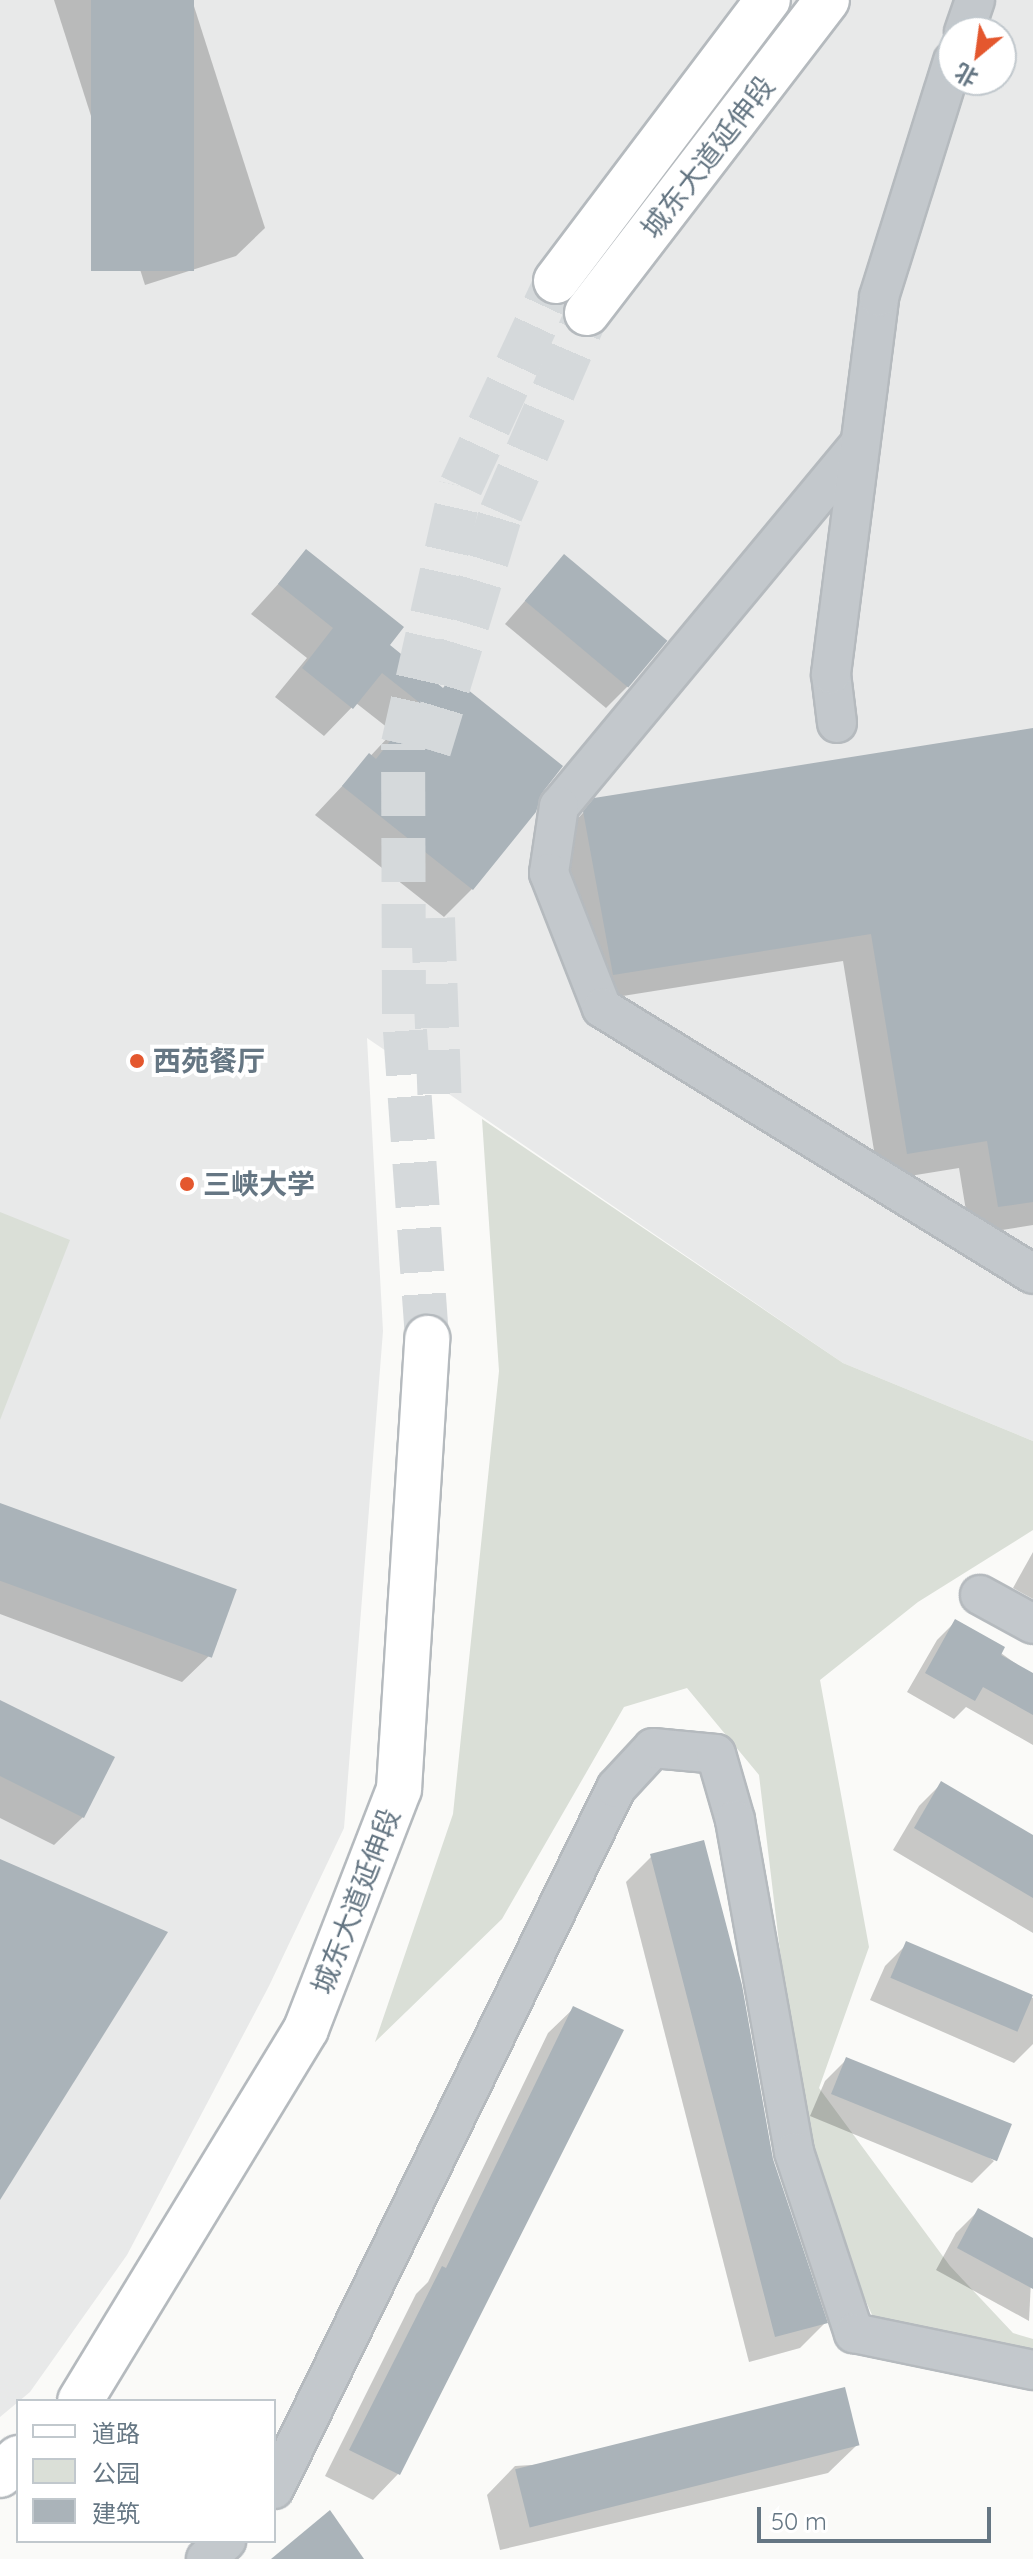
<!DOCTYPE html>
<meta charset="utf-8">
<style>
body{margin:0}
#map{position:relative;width:1033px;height:2559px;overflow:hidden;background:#fafaf8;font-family:Quicksand,"Noto Sans SC",sans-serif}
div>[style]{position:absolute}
.built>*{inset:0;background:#e8e9e9}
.green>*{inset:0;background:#dadfd7}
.shadow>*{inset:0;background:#0003}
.building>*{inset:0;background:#aab3b9;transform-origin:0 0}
.major-tunnel>*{height:44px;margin-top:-22px;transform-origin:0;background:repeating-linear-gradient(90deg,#d5d9db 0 44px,transparent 0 66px)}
.roads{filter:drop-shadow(2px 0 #b5babe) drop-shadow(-2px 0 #b5babe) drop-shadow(0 2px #b5babe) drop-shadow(0 -2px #b5babe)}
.minor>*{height:38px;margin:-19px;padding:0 19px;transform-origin:19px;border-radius:19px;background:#c3c8cc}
.major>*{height:44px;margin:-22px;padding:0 22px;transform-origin:22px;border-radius:22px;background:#fff}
.dots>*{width:22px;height:22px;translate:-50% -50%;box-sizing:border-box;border:4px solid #fff;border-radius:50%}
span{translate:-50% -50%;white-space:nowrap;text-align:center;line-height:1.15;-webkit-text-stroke:8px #fff;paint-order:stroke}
.street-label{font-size:28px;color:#657683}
.poi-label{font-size:28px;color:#657683;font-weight:700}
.left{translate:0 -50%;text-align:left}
.legend{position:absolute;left:16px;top:2399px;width:260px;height:144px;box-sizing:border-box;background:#fff;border:2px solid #c1c8cd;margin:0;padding:10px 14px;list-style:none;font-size:24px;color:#657683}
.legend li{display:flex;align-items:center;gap:16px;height:40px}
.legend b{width:40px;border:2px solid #c1c8cd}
.north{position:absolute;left:937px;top:16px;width:80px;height:80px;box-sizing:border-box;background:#fff;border:2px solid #c1c8cd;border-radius:50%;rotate:209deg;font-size:22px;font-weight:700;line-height:32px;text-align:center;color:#657683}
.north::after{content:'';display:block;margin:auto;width:28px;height:36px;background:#e4572e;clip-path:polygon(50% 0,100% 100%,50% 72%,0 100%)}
.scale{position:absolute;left:757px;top:2507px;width:234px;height:36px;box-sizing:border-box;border:4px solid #657683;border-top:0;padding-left:10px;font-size:24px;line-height:28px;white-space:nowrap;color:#657683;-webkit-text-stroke:6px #fff;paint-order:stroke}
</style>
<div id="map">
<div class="built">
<i style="clip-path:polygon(evenodd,0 0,1033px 0,1033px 1441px,843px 1363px,367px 1038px,383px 1331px,344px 1828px,269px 1986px,127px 2255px,30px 2392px,0 2417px,0 0,953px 32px,1001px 32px,1001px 80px,953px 80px,953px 32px)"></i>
</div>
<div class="green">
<i style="clip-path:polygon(482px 1119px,843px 1363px,1033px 1441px,1033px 1530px,918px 1602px,820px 1680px,869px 1947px,819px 2088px,950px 2266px,1013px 2333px,1033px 2339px,1033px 2390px,892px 2359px,806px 2169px,759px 1775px,687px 1688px,624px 1707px,502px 1919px,375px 2042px,453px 1814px,499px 1371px)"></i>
<i style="clip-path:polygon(0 1212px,70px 1240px,0 1420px)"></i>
</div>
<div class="shadow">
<i style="clip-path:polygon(54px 0,192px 0,265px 228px,236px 256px,145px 285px)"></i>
<i style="clip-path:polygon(307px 552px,387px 646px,442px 690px,472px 889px,444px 917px,315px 815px,393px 732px,356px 703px,324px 736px,275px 697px,307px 658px,251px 614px)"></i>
<i style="clip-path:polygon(564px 556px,628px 686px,606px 708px,505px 624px)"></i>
<i style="clip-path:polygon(1033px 730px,1033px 1225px,970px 1235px,959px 1168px,879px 1181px,843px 961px,585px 1002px,556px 842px,595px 800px)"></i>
<i style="clip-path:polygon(0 1506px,211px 1654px,182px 1682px,0 1614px,0 1578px,198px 1652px,0 1574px)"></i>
<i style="clip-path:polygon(1033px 1552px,1033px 1599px,1013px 1588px)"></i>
<i style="clip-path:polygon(956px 1621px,1033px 1676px,1033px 1745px,966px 1707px,954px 1719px,907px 1692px,937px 1640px)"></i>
<i style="clip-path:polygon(0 1702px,83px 1817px,54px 1845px,0 1818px)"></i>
<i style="clip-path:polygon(941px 1784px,1033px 1838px,1033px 1933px,893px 1850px,919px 1806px)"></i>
<i style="clip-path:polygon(652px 1856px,771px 2159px,825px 2323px,800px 2348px,749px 2362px,626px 1882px)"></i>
<i style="clip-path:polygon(907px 1944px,1033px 1998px,1033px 2044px,1014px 2063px,870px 2000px,885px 1966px)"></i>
<i style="clip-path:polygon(574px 2008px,398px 2474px,373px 2500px,325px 2476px,416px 2294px,428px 2282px,548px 2033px)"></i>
<i style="clip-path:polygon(847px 2059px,994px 2161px,972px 2183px,810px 2116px,825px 2081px)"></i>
<i style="clip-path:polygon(978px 2211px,1033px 2240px,1029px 2321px,936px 2270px,956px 2233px)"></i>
<i style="clip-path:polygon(857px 2445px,828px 2473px,500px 2550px,487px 2495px,515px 2466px)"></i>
</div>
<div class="building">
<i style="left:91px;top:0;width:103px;height:271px"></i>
<i style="clip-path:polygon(306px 549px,404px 627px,390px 645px,443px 688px,452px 677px,563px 766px,542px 793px,536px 812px,473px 890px,342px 786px,369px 753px,376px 759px,420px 703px,382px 673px,353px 709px,302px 668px,333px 628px,278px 584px)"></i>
<i style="left:564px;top:554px;width:135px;height:61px;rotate:40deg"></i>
<i style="clip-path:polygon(1033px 728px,1033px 1202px,998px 1207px,987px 1141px,907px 1154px,871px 934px,613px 975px,583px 811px,594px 798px)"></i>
<i style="left:0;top:1503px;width:252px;height:73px;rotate:20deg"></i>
<i style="clip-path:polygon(955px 1619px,1005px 1647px,1001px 1655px,1033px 1673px,1033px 1715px,983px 1687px,975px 1701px,925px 1673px)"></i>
<i style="clip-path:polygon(0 1700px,115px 1757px,84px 1818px,0 1776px)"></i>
<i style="clip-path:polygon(941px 1781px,1033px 1835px,1033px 1898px,914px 1828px)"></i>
<i style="clip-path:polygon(704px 1840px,742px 1985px,773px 2159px,828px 2323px,775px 2337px,650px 1854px)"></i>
<i style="clip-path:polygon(0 1859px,168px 1932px,0 2200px)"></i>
<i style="left:906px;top:1941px;width:138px;height:40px;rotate:23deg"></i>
<i style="clip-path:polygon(573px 2006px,624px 2030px,400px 2475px,349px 2450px,442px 2266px,446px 2268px)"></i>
<i style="left:846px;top:2057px;width:179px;height:40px;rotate:22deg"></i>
<i style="clip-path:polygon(978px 2208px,1033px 2238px,1033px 2289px,957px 2248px)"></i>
<i style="left:845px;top:2387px;width:60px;height:340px;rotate:76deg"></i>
<i style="clip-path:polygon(330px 2510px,364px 2559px,271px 2559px)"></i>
</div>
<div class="major-tunnel">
<i style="left:429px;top:750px;width:248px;rotate:-73.1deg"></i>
<i style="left:501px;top:513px;width:218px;rotate:-66.7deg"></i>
<i style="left:433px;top:918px;width:195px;rotate:87.9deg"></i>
<i style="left:427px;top:1338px;width:325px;rotate:-94.1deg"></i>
<i style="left:404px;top:1014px;width:270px;rotate:-90.2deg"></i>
<i style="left:403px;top:744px;width:264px;rotate:-77.3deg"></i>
<i style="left:461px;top:486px;width:226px;rotate:-65.1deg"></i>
</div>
<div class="roads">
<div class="minor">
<i style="left:964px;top:32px;width:34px;rotate:-71deg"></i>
<i style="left:860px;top:444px;width:471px;rotate:129.7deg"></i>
<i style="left:559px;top:806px;width:68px;rotate:98.5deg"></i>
<i style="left:549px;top:873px;width:145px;rotate:68.6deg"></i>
<i style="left:602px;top:1008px;width:506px;rotate:31.68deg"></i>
<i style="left:837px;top:723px;width:49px;rotate:-97deg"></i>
<i style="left:831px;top:674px;width:380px;rotate:-82.7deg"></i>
<i style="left:879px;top:297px;width:247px;rotate:-72.6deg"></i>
<i style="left:980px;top:1595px;width:60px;rotate:28.7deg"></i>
<i style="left:274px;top:2489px;width:780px;rotate:-63.99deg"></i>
<i style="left:616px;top:1788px;width:54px;rotate:-47.2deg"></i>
<i style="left:653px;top:1748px;width:63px;rotate:5.4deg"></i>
<i style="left:716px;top:1754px;width:69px;rotate:73.9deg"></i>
<i style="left:735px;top:1820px;width:337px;rotate:79.9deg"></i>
<i style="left:794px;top:2152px;width:191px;rotate:71.7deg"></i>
<i style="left:854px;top:2333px;width:183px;rotate:11.7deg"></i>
<i style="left:206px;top:2559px;width:27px;rotate:-42deg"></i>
</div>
<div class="major">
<i style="left:556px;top:281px;width:352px;rotate:-53deg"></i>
<i style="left:587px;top:313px;width:394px;rotate:-52.5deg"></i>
<i style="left:80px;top:2401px;width:435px;rotate:-58.7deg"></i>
<i style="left:306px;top:2029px;width:257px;rotate:-68.8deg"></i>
<i style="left:399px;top:1789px;width:452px;rotate:-86.4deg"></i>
<i style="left:0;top:2475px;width:25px;rotate:-43deg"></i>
</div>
</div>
<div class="dots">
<i style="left:137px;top:1061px;background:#e4572e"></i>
<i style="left:187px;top:1184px;background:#e4572e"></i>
</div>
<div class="street-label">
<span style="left:708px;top:157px;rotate:-52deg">城东大道延伸段</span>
<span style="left:356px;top:1901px;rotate:-69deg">城东大道延伸段</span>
</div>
<div class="poi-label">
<span class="left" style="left:153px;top:1061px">西苑餐厅</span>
<span class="left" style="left:203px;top:1184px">三峡大学</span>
</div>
<ul class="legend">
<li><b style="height:10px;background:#fff"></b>道路</li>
<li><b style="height:22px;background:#dadfd7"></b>公园</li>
<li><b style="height:22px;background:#aab3b9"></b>建筑</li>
</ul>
<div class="north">北</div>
<div class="scale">50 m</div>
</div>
